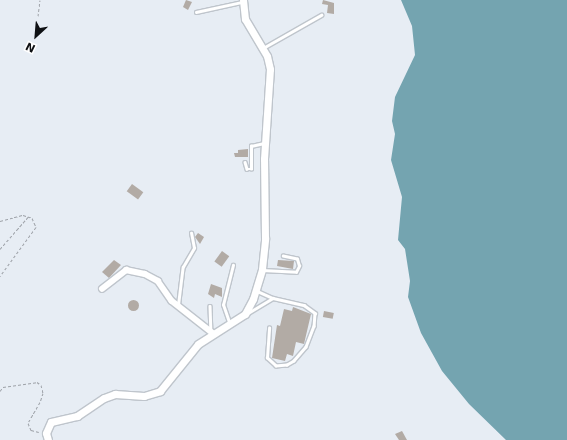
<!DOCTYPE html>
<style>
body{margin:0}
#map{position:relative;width:567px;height:440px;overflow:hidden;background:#e7edf4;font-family:"DejaVu Sans",sans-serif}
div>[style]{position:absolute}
.water>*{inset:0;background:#74a4b0}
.building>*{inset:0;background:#b2aba5;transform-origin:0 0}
.round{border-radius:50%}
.path>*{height:1px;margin-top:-0.5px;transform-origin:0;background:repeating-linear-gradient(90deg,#9ea2a8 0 3px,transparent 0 5px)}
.roads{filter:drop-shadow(1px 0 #bfc5cc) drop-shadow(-1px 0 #bfc5cc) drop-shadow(0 1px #bfc5cc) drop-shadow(0 -1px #bfc5cc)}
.service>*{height:2.5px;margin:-1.25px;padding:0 1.25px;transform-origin:1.25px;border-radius:1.25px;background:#fff}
.minor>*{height:5.5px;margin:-2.75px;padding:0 2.75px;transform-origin:2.75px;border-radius:2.75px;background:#fff}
.tertiary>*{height:7px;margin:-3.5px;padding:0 3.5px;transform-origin:3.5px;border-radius:3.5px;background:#fff}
span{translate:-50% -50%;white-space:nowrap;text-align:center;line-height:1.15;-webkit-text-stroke:3.5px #fff;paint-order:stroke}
.north{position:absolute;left:16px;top:16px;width:40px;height:40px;-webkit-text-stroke:3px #fff;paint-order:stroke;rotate:206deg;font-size:11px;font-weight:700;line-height:16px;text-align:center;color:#0f1114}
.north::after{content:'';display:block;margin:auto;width:14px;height:18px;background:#0f1114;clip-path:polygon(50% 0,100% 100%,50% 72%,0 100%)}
</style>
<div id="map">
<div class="water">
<i style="clip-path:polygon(401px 0,567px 0,567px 440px,506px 440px,469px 404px,442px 371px,421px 333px,408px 297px,410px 281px,405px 249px,398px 240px,402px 197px,391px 160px,395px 134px,392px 121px,395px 97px,415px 55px,412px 26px)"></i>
</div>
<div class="building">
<i style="clip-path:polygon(186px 0,192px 2px,188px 10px,183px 7px)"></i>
<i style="clip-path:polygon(323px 0,334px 3px,334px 14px,327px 13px,328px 5px,322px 4px)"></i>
<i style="clip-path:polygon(248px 149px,248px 157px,235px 157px,234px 153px,238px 153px,238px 150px)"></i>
<i style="left:132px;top:184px;width:14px;height:9px;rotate:36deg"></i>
<i style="clip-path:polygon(198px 233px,204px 237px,200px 244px,195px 237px)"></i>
<i style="left:222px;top:251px;width:9px;height:13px;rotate:36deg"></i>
<i style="clip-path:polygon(114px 260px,121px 265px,109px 278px,102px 272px)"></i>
<i style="clip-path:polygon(278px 260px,294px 261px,293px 269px,277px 266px)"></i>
<i style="clip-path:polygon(211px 284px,222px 288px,222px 297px,215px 294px,214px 298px,208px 294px)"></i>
<i class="round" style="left:127.5px;top:299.5px;width:11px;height:11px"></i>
<i style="clip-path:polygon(293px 307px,311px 314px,304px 344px,296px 342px,293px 356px,287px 354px,285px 361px,272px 358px,277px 325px,280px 326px,284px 309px,292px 311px)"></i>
<i style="left:324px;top:311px;width:10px;height:6px;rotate:11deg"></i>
<i style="clip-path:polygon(402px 431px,407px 440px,399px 440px,395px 434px)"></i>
</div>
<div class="path">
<i style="left:38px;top:16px;width:16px;rotate:-83deg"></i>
<i style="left:0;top:221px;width:24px;rotate:-15deg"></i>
<i style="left:23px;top:215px;width:9px;rotate:18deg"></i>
<i style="left:32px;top:218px;width:10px;rotate:66deg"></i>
<i style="left:36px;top:227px;width:61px;rotate:126.3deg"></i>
<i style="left:0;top:249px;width:43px;rotate:-48.8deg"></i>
<i style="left:0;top:391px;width:5px;rotate:-53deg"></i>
<i style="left:3px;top:387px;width:34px;rotate:-8deg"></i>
<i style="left:37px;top:382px;width:5px;rotate:37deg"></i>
<i style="left:41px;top:385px;width:8px;rotate:76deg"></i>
<i style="left:43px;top:393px;width:9px;rotate:108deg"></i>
<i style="left:40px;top:402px;width:24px;rotate:120deg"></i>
<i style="left:28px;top:423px;width:8px;rotate:67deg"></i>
<i style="left:31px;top:430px;width:8px;rotate:14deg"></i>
</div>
<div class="roads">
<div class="service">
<i style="left:196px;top:12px;width:47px;rotate:-12.3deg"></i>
<i style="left:263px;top:48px;width:67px;rotate:-29.6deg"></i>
<i style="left:245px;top:162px;width:7px;rotate:74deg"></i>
<i style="left:247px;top:169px;width:4px"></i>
<i style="left:251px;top:169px;width:23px;rotate:-90deg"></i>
<i style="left:251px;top:146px;width:13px;rotate:-13deg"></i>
<i style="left:262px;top:270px;width:34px;rotate:3deg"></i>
<i style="left:296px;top:272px;width:7px;rotate:-63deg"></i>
<i style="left:299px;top:266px;width:7px;rotate:-106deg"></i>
<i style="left:297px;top:259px;width:14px;rotate:-168deg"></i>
<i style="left:257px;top:291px;width:17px;rotate:24deg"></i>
<i style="left:273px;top:298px;width:32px;rotate:13deg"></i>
<i style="left:304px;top:305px;width:14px;rotate:36deg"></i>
<i style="left:315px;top:313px;width:13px;rotate:94deg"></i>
<i style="left:314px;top:326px;width:22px;rotate:111deg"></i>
<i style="left:306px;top:347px;width:18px;rotate:131deg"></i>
<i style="left:294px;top:361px;width:8px;rotate:150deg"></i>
<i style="left:287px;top:365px;width:11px;rotate:175deg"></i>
<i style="left:276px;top:366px;width:12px;rotate:-138deg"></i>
<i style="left:267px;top:358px;width:30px;rotate:-86deg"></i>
<i style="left:178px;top:305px;width:38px;rotate:-83deg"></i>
<i style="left:183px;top:267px;width:22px;rotate:-60deg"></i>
<i style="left:194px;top:248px;width:15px;rotate:-101deg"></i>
<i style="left:210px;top:306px;width:24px;rotate:88deg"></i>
<i style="left:248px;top:313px;width:29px;rotate:-31deg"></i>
<i style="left:229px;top:322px;width:18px;rotate:-109deg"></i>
<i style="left:223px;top:305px;width:41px;rotate:-76deg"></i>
</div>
<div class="minor">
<i style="left:102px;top:289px;width:31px;rotate:-38deg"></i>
<i style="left:126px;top:270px;width:19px;rotate:12deg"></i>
<i style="left:145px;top:274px;width:15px;rotate:28deg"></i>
<i style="left:158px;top:281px;width:24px;rotate:55deg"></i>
<i style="left:172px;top:301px;width:52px;rotate:38deg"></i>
</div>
<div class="tertiary">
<i style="left:48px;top:440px;width:7px;rotate:-106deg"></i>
<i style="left:46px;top:433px;width:12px;rotate:-66deg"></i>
<i style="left:51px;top:422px;width:27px;rotate:-13deg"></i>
<i style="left:77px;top:416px;width:32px;rotate:-34deg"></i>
<i style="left:104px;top:398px;width:12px;rotate:-20deg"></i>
<i style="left:115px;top:394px;width:29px;rotate:4deg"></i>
<i style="left:144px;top:396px;width:17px;rotate:-17deg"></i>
<i style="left:160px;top:391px;width:60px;rotate:-51deg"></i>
<i style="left:198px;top:344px;width:56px;rotate:-32.6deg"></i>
<i style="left:245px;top:314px;width:17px;rotate:-62deg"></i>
<i style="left:253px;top:299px;width:31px;rotate:-73deg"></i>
<i style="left:262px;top:269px;width:31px;rotate:-84deg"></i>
<i style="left:265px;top:238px;width:79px;rotate:-90.7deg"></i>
<i style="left:264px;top:159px;width:90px;rotate:-86.2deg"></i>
<i style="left:270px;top:69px;width:13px;rotate:-103deg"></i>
<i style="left:267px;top:56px;width:43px;rotate:-120.7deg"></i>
<i style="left:245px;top:19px;width:19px;rotate:-96deg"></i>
</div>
</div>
<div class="north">N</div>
</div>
